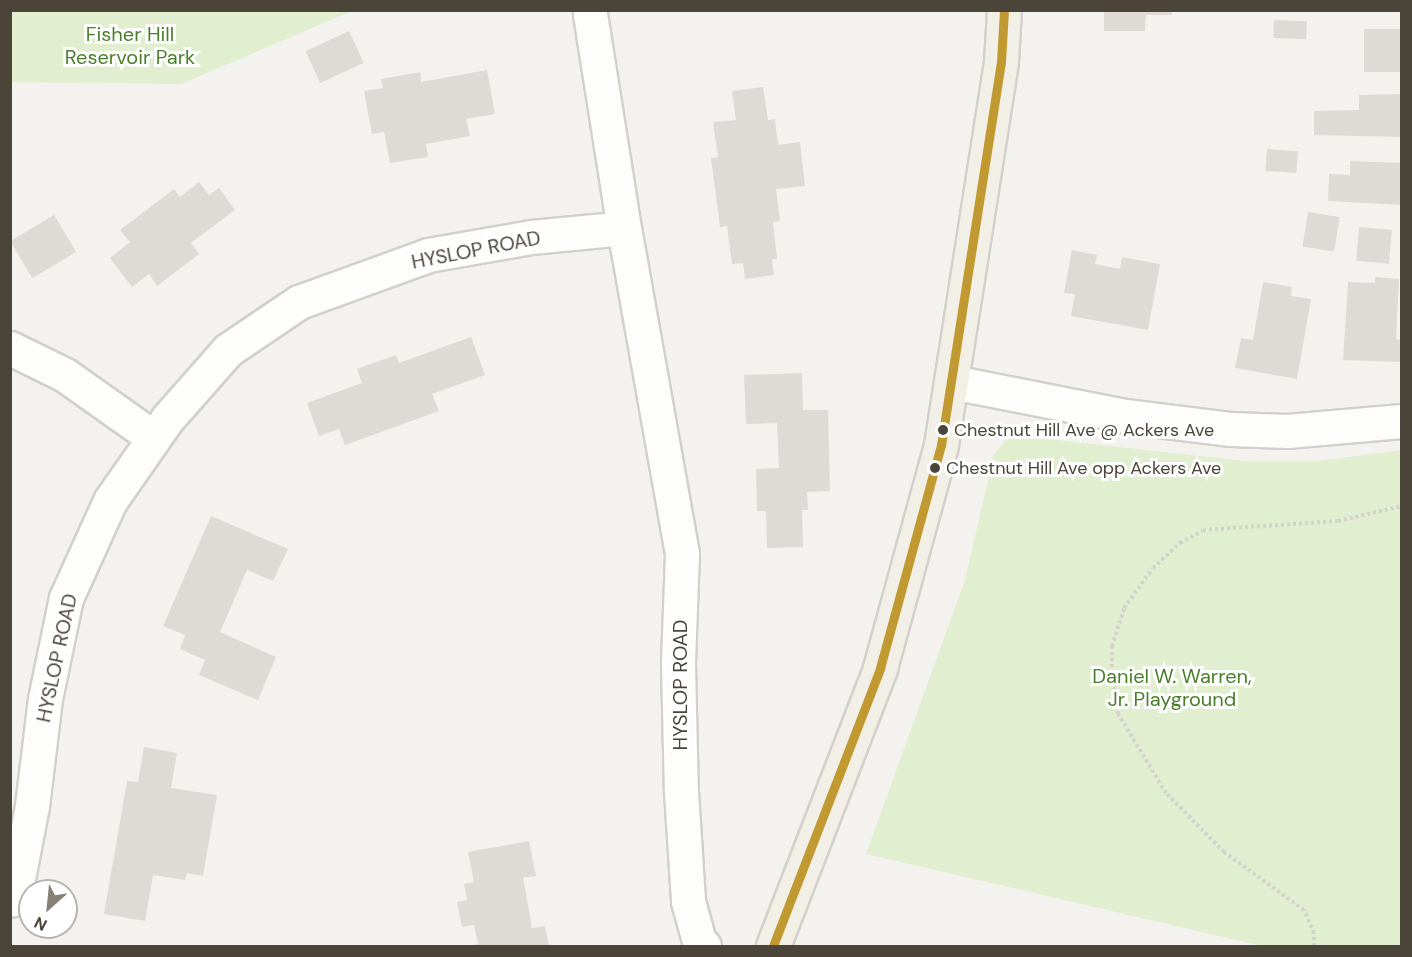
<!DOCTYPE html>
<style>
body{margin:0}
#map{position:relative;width:1412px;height:957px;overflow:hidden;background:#f4f2ee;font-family:"DM Sans",sans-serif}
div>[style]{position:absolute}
.green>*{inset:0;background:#e1eecf}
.building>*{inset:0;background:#dedbd6;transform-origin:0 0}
.path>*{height:4px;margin-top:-2px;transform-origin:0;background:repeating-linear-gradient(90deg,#d3d2cc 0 3px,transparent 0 6px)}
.roads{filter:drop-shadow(2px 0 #d2d0cb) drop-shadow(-2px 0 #d2d0cb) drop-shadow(0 2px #d2d0cb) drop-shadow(0 -2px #d2d0cb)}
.minor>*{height:33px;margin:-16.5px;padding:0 16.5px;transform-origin:16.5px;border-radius:16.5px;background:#fdfdfc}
.major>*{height:33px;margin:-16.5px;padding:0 16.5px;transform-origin:16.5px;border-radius:16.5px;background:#f2efe6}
.bus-1>*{height:9px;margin:-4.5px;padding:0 4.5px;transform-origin:4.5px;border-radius:4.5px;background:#c09931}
.dots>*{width:16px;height:16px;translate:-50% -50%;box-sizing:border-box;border:3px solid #fff;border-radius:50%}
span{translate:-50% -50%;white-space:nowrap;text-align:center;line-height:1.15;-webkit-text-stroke:6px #fff;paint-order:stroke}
.bus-label{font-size:18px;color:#4b4439}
.left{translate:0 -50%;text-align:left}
.park-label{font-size:20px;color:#4a7f2a}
.street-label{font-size:20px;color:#4b4439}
.frame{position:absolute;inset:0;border:12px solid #4b4439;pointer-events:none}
.north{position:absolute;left:18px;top:879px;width:60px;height:60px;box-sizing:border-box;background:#fff;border:2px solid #b7b4b0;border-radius:50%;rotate:207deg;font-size:16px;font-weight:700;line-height:24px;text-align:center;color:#4b4439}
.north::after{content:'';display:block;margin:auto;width:21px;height:27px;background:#868178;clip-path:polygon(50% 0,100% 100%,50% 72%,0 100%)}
</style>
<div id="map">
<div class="green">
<i style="clip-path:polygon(11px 10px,352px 10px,352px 11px,181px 84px,11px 82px)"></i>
<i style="clip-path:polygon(1020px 436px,1244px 461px,1318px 461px,1401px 450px,1401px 946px,1262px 946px,866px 854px,965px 580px,994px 454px,1006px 440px)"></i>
</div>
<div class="building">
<i style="clip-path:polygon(1104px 10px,1172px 10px,1172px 15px,1146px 15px,1145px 31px,1104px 31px)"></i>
<i style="left:1274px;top:20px;width:33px;height:18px;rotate:2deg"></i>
<i style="left:1364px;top:29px;width:38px;height:43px"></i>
<i style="left:349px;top:31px;width:35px;height:48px;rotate:65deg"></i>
<i style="clip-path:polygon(487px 70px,495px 114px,466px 119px,470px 136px,426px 144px,428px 157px,390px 163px,384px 132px,372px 134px,364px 91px,383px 88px,381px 79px,420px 72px,421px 82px)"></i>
<i style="clip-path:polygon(763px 87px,768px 120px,775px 119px,778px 145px,800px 142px,805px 186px,776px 189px,780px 221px,773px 222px,777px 259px,772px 259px,774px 275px,745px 279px,743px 263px,732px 264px,727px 226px,720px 227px,711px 158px,718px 157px,713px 122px,736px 120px,732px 91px)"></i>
<i style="clip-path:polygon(1402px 94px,1402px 137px,1314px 135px,1314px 111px,1359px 110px,1359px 95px)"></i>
<i style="left:1267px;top:149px;width:31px;height:22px;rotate:4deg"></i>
<i style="clip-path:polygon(1350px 161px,1402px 163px,1402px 205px,1328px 201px,1329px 174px,1350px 175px)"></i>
<i style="clip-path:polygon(199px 182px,209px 195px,219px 188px,235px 210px,191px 243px,199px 254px,157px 286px,149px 274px,132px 287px,110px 258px,130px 242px,120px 230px,174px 189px,180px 197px)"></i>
<i style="left:1308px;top:212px;width:32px;height:35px;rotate:9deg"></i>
<i style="left:54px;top:215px;width:43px;height:51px;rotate:59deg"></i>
<i style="left:1359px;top:227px;width:33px;height:34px;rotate:5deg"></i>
<i style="clip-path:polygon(1072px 250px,1097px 255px,1095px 264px,1120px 269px,1122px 257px,1160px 264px,1148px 330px,1071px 316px,1075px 294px,1064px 293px)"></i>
<i style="clip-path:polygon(1375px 277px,1399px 279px,1396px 339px,1402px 340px,1402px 362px,1343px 360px,1348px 282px,1375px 283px)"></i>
<i style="clip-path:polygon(1263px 282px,1292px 287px,1291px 296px,1311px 299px,1297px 379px,1235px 368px,1241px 338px,1253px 340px)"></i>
<i style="clip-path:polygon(471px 337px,485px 375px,432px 394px,439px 411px,345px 445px,339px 429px,319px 436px,307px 403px,362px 383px,357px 369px,396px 355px,399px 363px)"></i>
<i style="clip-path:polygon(802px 373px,803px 410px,828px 410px,830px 491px,807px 492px,808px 510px,802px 510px,803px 547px,767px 548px,766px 511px,757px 511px,756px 469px,779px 468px,777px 423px,746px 424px,744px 375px)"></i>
<i style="clip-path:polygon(211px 516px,288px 549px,273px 581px,247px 570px,220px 632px,276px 657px,258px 700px,199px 675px,205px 660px,180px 649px,185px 635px,163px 626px)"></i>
<i style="clip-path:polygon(144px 747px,177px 753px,171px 788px,217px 795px,203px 876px,187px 873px,185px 880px,153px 875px,145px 921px,104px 914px,127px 781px,138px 782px)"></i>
<i style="clip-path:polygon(529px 841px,536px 876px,523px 878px,532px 928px,545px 926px,549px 946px,469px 946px,478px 944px,474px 925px,462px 927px,457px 902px,467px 900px,464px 884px,474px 882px,468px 852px)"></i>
</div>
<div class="path">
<i style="left:146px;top:10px;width:23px"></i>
<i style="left:1314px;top:946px;width:13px;rotate:-90deg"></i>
<i style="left:1314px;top:933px;width:25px;rotate:-113deg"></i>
<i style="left:1304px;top:910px;width:99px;rotate:-144.1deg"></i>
<i style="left:1224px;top:852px;width:83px;rotate:-134.5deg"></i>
<i style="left:1166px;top:793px;width:92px;rotate:-121.3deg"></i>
<i style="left:1118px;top:714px;width:36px;rotate:-100deg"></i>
<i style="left:1112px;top:679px;width:33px;rotate:-90deg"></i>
<i style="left:1112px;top:646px;width:40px;rotate:-72deg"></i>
<i style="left:1124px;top:608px;width:49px;rotate:-54.1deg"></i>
<i style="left:1153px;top:568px;width:37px;rotate:-43deg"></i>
<i style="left:1180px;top:543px;width:26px;rotate:-29deg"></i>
<i style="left:1203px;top:530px;width:135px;rotate:-3.8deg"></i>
<i style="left:1338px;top:521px;width:66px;rotate:-13.2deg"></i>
</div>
<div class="roads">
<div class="minor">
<i style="left:590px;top:14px;width:217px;rotate:81deg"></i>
<i style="left:10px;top:348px;width:61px;rotate:26.1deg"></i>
<i style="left:65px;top:375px;width:109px;rotate:35.3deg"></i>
<i style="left:952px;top:382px;width:176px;rotate:11.1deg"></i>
<i style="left:1125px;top:416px;width:107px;rotate:7deg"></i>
<i style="left:1231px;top:429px;width:56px;rotate:2deg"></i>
<i style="left:1287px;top:431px;width:115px;rotate:-5deg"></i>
<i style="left:10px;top:900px;width:13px;rotate:-61deg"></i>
<i style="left:16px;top:889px;width:85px;rotate:-79.1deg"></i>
<i style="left:32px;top:806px;width:108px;rotate:-83.1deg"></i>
<i style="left:45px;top:699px;width:103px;rotate:-78.3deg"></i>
<i style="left:66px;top:598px;width:107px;rotate:-65.6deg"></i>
<i style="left:110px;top:501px;width:101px;rotate:-55.1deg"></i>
<i style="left:168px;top:418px;width:91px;rotate:-48.6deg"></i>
<i style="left:228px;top:350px;width:86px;rotate:-34.1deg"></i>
<i style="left:299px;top:302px;width:137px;rotate:-20deg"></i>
<i style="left:428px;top:255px;width:105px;rotate:-9.9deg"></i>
<i style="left:531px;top:237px;width:93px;rotate:-5.5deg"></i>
<i style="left:624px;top:228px;width:330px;rotate:79.9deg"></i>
<i style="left:682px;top:553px;width:111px;rotate:92.1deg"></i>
<i style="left:678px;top:664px;width:128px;rotate:88.7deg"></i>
<i style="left:681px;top:792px;width:109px;rotate:86.3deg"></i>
<i style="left:688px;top:901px;width:41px;rotate:74.6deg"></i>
<i style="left:699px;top:941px;width:7px;rotate:45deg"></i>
</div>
<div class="major">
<i style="left:773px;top:946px;width:298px;rotate:-68.9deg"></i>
<i style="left:880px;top:668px;width:231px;rotate:-74.7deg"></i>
<i style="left:941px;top:445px;width:388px;rotate:-81.1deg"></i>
<i style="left:1001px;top:62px;width:52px;rotate:-86.7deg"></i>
</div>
</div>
<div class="bus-1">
<i style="left:773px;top:946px;width:298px;rotate:-68.9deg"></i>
<i style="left:880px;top:668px;width:231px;rotate:-74.7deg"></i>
<i style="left:941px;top:445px;width:388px;rotate:-81.1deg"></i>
<i style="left:1001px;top:62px;width:52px;rotate:-86.7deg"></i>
</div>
<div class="dots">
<i style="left:943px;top:430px;background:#4b4439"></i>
<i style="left:935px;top:468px;background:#4b4439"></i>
</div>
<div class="bus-label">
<span class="left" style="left:954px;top:430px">Chestnut Hill Ave @ Ackers Ave</span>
<span class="left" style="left:946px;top:468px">Chestnut Hill Ave opp Ackers Ave</span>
</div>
<div class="park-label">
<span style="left:130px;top:46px">Fisher Hill<br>Reservoir Park</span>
<span style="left:1172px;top:688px">Daniel W. Warren,<br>Jr. Playground</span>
</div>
<div class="street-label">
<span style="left:476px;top:250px;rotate:-11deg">HYSLOP ROAD</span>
<span style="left:57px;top:658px;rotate:-78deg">HYSLOP ROAD</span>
<span style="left:680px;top:685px;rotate:-90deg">HYSLOP ROAD</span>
</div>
<div class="frame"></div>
<div class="north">N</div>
</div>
